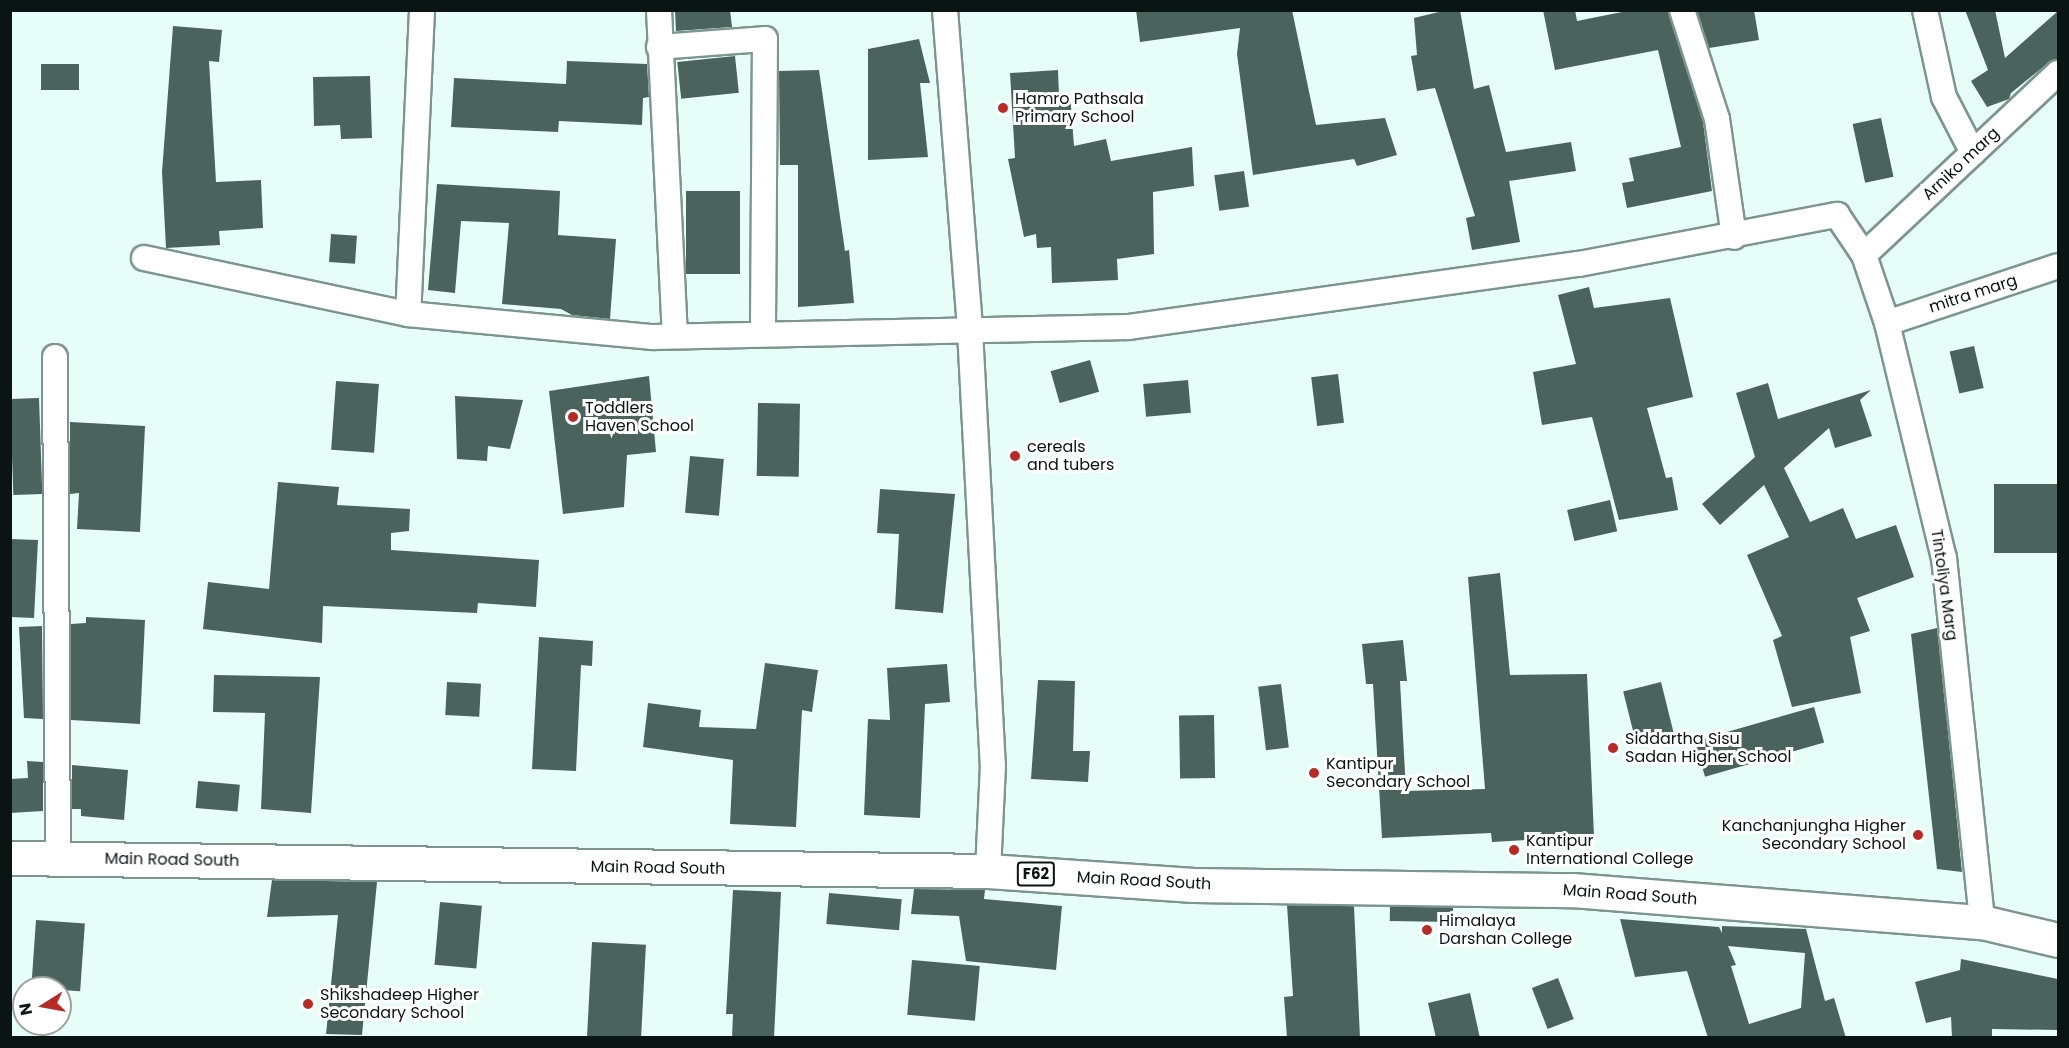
<!DOCTYPE html>
<style>
body{margin:0}
#map{position:relative;width:2069px;height:1048px;overflow:hidden;background:#e7fef8;font-family:Poppins,sans-serif}
div>[style]{position:absolute}
.building>*{inset:0;background:#4a635d;transform-origin:0 0}
.roads{filter:drop-shadow(2px 0 #7c968f) drop-shadow(-2px 0 #7c968f) drop-shadow(0 2px #7c968f) drop-shadow(0 -2px #7c968f)}
.minor>*{height:24px;margin:-12px;padding:0 12px;transform-origin:12px;border-radius:12px;background:#fff}
.primary>*{height:33px;margin:-16.5px;padding:0 16.5px;transform-origin:16.5px;border-radius:16.5px;background:#fff}
.dots>*{width:16px;height:16px;translate:-50% -50%;box-sizing:border-box;border:3px solid #fff;border-radius:50%}
span{translate:-50% -50%;white-space:nowrap;text-align:center;line-height:1.15;-webkit-text-stroke:6px #fff;paint-order:stroke}
.shield-label span{padding:2px 4px;background:#fff;border:2px solid;border-radius:4px;-webkit-text-stroke-width:0}
.shield-label{font-size:15px;color:#0a1412;font-weight:700}
.poi-label{font-size:16px;color:#0a1412}
.left{translate:0 -50%;text-align:left}
.right{translate:-100% -50%;text-align:right}
.street-label{font-size:16px;color:#0a1412}
.frame{position:absolute;inset:0;border:12px solid #0a1412;pointer-events:none}
.north{position:absolute;left:12px;top:976px;width:60px;height:60px;box-sizing:border-box;background:#fff;border:2px solid #9da1a0;border-radius:50%;rotate:259deg;font-size:16px;font-weight:700;line-height:24px;text-align:center;color:#0a1412}
.north::after{content:'';display:block;margin:auto;width:21px;height:27px;background:#b92a27;clip-path:polygon(50% 0,100% 100%,50% 72%,0 100%)}
</style>
<div id="map">
<div class="building">
<i style="clip-path:polygon(675px 10px,730px 10px,732px 27px,676px 31px)"></i>
<i style="clip-path:polygon(1136px 10px,1292px 10px,1316px 125px,1385px 118px,1397px 155px,1357px 166px,1354px 159px,1253px 175px,1237px 54px,1240px 28px,1140px 42px)"></i>
<i style="clip-path:polygon(1447px 10px,1460px 10px,1474px 89px,1489px 85px,1506px 152px,1571px 142px,1576px 171px,1509px 181px,1520px 242px,1472px 250px,1466px 218px,1475px 216px,1435px 88px,1417px 91px,1411px 56px,1417px 55px,1414px 18px)"></i>
<i style="clip-path:polygon(1543px 10px,1575px 10px,1577px 21px,1632px 10px,1668px 10px,1703px 122px,1712px 191px,1627px 208px,1622px 183px,1634px 181px,1629px 158px,1681px 147px,1658px 50px,1555px 70px)"></i>
<i style="clip-path:polygon(1697px 10px,1754px 10px,1759px 40px,1709px 48px)"></i>
<i style="clip-path:polygon(1965px 10px,1995px 10px,2005px 58px,2058px 11px,2058px 59px,2048px 63px,2011px 93px,2009px 99px,1987px 107px,1971px 81px,1988px 70px)"></i>
<i style="clip-path:polygon(173px 26px,222px 30px,219px 62px,209px 61px,216px 182px,261px 180px,263px 228px,219px 231px,220px 245px,166px 248px,162px 172px)"></i>
<i style="clip-path:polygon(919px 39px,930px 83px,920px 83px,928px 157px,868px 160px,868px 49px)"></i>
<i style="left:735px;top:56px;width:37px;height:58px;rotate:84deg"></i>
<i style="clip-path:polygon(567px 61px,647px 64px,649px 97px,643px 98px,642px 125px,559px 121px,558px 132px,451px 127px,454px 78px,566px 84px)"></i>
<i style="left:41px;top:64px;width:38px;height:26px"></i>
<i style="clip-path:polygon(819px 70px,845px 251px,849px 250px,854px 303px,798px 307px,798px 165px,780px 165px,779px 71px)"></i>
<i style="clip-path:polygon(1058px 70px,1059px 95px,1070px 94px,1074px 146px,1106px 139px,1111px 161px,1192px 147px,1194px 186px,1153px 192px,1154px 254px,1117px 259px,1118px 280px,1052px 283px,1051px 247px,1037px 248px,1036px 234px,1024px 237px,1008px 159px,1015px 158px,1010px 73px)"></i>
<i style="clip-path:polygon(370px 76px,372px 138px,341px 139px,340px 125px,314px 126px,313px 77px)"></i>
<i style="left:1881px;top:118px;width:60px;height:29px;rotate:78deg"></i>
<i style="left:1244px;top:171px;width:36px;height:30px;rotate:82deg"></i>
<i style="clip-path:polygon(437px 184px,560px 191px,558px 235px,616px 239px,610px 319px,572px 315px,561px 309px,502px 304px,509px 223px,461px 221px,455px 293px,428px 290px)"></i>
<i style="left:686px;top:191px;width:54px;height:83px"></i>
<i style="left:331px;top:234px;width:26px;height:28px;rotate:4deg"></i>
<i style="clip-path:polygon(1589px 287px,1594px 308px,1670px 298px,1693px 397px,1647px 408px,1666px 478px,1672px 477px,1678px 510px,1619px 520px,1592px 417px,1542px 425px,1533px 372px,1576px 364px,1558px 295px)"></i>
<i style="left:1974px;top:346px;width:43px;height:25px;rotate:77deg"></i>
<i style="left:1090px;top:360px;width:33px;height:41px;rotate:74deg"></i>
<i style="left:1338px;top:374px;width:49px;height:27px;rotate:83deg"></i>
<i style="clip-path:polygon(649px 376px,656px 452px,627px 455px,624px 507px,563px 514px,549px 391px)"></i>
<i style="left:1188px;top:380px;width:33px;height:45px;rotate:85deg"></i>
<i style="left:336px;top:381px;width:43px;height:69px;rotate:4deg"></i>
<i style="clip-path:polygon(1768px 383px,1778px 419px,1871px 390px,1860px 400px,1872px 436px,1835px 448px,1829px 428px,1784px 468px,1810px 522px,1843px 508px,1856px 539px,1896px 525px,1914px 577px,1857px 598px,1870px 631px,1850px 637px,1861px 693px,1792px 707px,1773px 640px,1782px 636px,1747px 555px,1789px 537px,1764px 485px,1720px 525px,1702px 504px,1755px 457px,1736px 393px)"></i>
<i style="clip-path:polygon(455px 396px,523px 400px,510px 449px,488px 446px,487px 461px,457px 459px)"></i>
<i style="left:39px;top:398px;width:96px;height:29px;rotate:88deg"></i>
<i style="left:758px;top:403px;width:42px;height:73px;rotate:1deg"></i>
<i style="clip-path:polygon(70px 422px,145px 426px,140px 532px,77px 529px,79px 493px,70px 494px)"></i>
<i style="left:690px;top:456px;width:34px;height:57px;rotate:5deg"></i>
<i style="clip-path:polygon(278px 482px,339px 487px,337px 505px,410px 509px,409px 531px,391px 533px,391px 550px,539px 560px,536px 607px,478px 603px,477px 613px,323px 606px,322px 643px,203px 629px,208px 582px,269px 589px)"></i>
<i style="left:2058px;top:484px;width:69px;height:64px;rotate:90deg"></i>
<i style="clip-path:polygon(880px 489px,955px 494px,943px 613px,895px 609px,899px 534px,877px 533px)"></i>
<i style="left:1610px;top:500px;width:32px;height:44px;rotate:77deg"></i>
<i style="clip-path:polygon(10px 539px,38px 540px,34px 618px,10px 617px)"></i>
<i style="clip-path:polygon(1500px 573px,1510px 675px,1587px 674px,1594px 836px,1492px 842px,1491px 833px,1382px 838px,1373px 684px,1366px 684px,1362px 644px,1403px 640px,1407px 681px,1400px 681px,1406px 791px,1485px 789px,1468px 577px)"></i>
<i style="clip-path:polygon(86px 617px,145px 620px,140px 724px,71px 720px,71px 624px,86px 623px)"></i>
<i style="clip-path:polygon(42px 626px,43px 719px,24px 718px,19px 627px)"></i>
<i style="clip-path:polygon(1937px 628px,1952px 771px,1962px 872px,1937px 869px,1911px 634px)"></i>
<i style="clip-path:polygon(539px 637px,593px 641px,592px 666px,581px 665px,576px 771px,532px 769px)"></i>
<i style="clip-path:polygon(765px 663px,818px 670px,812px 712px,802px 710px,796px 827px,730px 824px,733px 760px,643px 747px,648px 703px,701px 710px,699px 727px,756px 729px)"></i>
<i style="clip-path:polygon(947px 664px,950px 702px,925px 704px,920px 818px,864px 815px,868px 719px,890px 720px,887px 668px)"></i>
<i style="clip-path:polygon(214px 675px,320px 677px,311px 813px,261px 809px,265px 713px,213px 712px)"></i>
<i style="clip-path:polygon(1038px 680px,1075px 681px,1073px 751px,1090px 751px,1088px 782px,1031px 779px)"></i>
<i style="left:447px;top:682px;width:34px;height:33px;rotate:3deg"></i>
<i style="left:1661px;top:682px;width:53px;height:39px;rotate:76deg"></i>
<i style="left:1281px;top:684px;width:64px;height:23px;rotate:83deg"></i>
<i style="left:1814px;top:707px;width:37px;height:124px;rotate:74deg"></i>
<i style="left:1214px;top:715px;width:63px;height:35px;rotate:89deg"></i>
<i style="clip-path:polygon(27px 761px,43px 762px,43px 811px,10px 813px,10px 779px,28px 778px)"></i>
<i style="clip-path:polygon(72px 765px,128px 770px,124px 820px,81px 816px,81px 809px,72px 809px)"></i>
<i style="left:198px;top:781px;width:42px;height:27px;rotate:5deg"></i>
<i style="clip-path:polygon(272px 880px,377px 882px,362px 1035px,326px 1034px,338px 915px,267px 917px)"></i>
<i style="clip-path:polygon(914px 889px,985px 890px,984px 899px,1062px 906px,1056px 970px,966px 961px,959px 916px,911px 914px)"></i>
<i style="clip-path:polygon(733px 890px,781px 892px,774px 1038px,732px 1038px,733px 1014px,726px 1014px)"></i>
<i style="left:829px;top:893px;width:73px;height:31px;rotate:5deg"></i>
<i style="left:440px;top:902px;width:42px;height:63px;rotate:5deg"></i>
<i style="clip-path:polygon(1287px 905px,1354px 906px,1360px 1038px,1287px 1038px,1284px 997px,1293px 996px)"></i>
<i style="left:1390px;top:906px;width:63px;height:15px;rotate:1deg"></i>
<i style="clip-path:polygon(evenodd,1620px 919px,1719px 927px,1722px 933px,1722px 926px,1806px 929px,1825px 1001px,1834px 998px,1846px 1038px,1708px 1038px,1687px 971px,1635px 977px,1620px 919px,1728px 946px,1805px 953px,1801px 1008px,1749px 1024px,1731px 966px,1736px 965px,1728px 946px)"></i>
<i style="left:36px;top:920px;width:49px;height:68px;rotate:4deg"></i>
<i style="left:592px;top:942px;width:54px;height:96px;rotate:3deg"></i>
<i style="clip-path:polygon(1961px 959px,2058px 979px,2058px 1030px,1992px 1029px,1992px 1038px,1952px 1038px,1951px 1017px,1926px 1023px,1915px 982px,1960px 970px)"></i>
<i style="left:912px;top:960px;width:68px;height:55px;rotate:5deg"></i>
<i style="left:1558px;top:978px;width:44px;height:28px;rotate:69deg"></i>
<i style="clip-path:polygon(1470px 993px,1480px 1038px,1436px 1038px,1428px 1003px)"></i>
</div>
<div class="roads">
<div class="minor">
<i style="left:422px;top:10px;width:304px;rotate:92.6deg"></i>
<i style="left:408px;top:314px;width:246px;rotate:5.4deg"></i>
<i style="left:653px;top:337px;width:476px;rotate:-1.2deg"></i>
<i style="left:1129px;top:327px;width:454px;rotate:-8deg"></i>
<i style="left:1579px;top:264px;width:263px;rotate:-10.8deg"></i>
<i style="left:1837px;top:215px;width:48px;rotate:56deg"></i>
<i style="left:1864px;top:255px;width:72px;rotate:71.3deg"></i>
<i style="left:1887px;top:323px;width:242px;rotate:76.4deg"></i>
<i style="left:1944px;top:558px;width:366px;rotate:84deg"></i>
<i style="left:659px;top:10px;width:326px;rotate:87.2deg"></i>
<i style="left:945px;top:10px;width:321px;rotate:85.5deg"></i>
<i style="left:970px;top:330px;width:436px;rotate:87deg"></i>
<i style="left:993px;top:765px;width:106px;rotate:92.7deg"></i>
<i style="left:1682px;top:10px;width:114px;rotate:72.2deg"></i>
<i style="left:1717px;top:119px;width:119px;rotate:81.8deg"></i>
<i style="left:1925px;top:10px;width:89px;rotate:77.7deg"></i>
<i style="left:1944px;top:97px;width:63px;rotate:62.6deg"></i>
<i style="left:659px;top:47px;width:106px;rotate:-4.3deg"></i>
<i style="left:765px;top:39px;width:295px;rotate:90.4deg"></i>
<i style="left:1864px;top:255px;width:266px;rotate:-43.2deg"></i>
<i style="left:144px;top:258px;width:270px;rotate:12deg"></i>
<i style="left:1887px;top:323px;width:180px;rotate:-18.4deg"></i>
<i style="left:55px;top:357px;width:501px;rotate:89.66deg"></i>
</div>
<div class="primary">
<i style="left:10px;top:858px;width:978px;rotate:0.76deg"></i>
<i style="left:988px;top:871px;width:206px;rotate:3.9deg"></i>
<i style="left:1194px;top:885px;width:378px;rotate:0.8deg"></i>
<i style="left:1572px;top:890px;width:411px;rotate:4.5deg"></i>
<i style="left:1982px;top:922px;width:78px;rotate:13.3deg"></i>
</div>
</div>
<div class="dots">
<i style="left:1003px;top:108px;background:#b92a27"></i>
<i style="left:573px;top:417px;background:#b92a27"></i>
<i style="left:1015px;top:456px;background:#b92a27"></i>
<i style="left:1613px;top:748px;background:#b92a27"></i>
<i style="left:1314px;top:773px;background:#b92a27"></i>
<i style="left:1918px;top:835px;background:#b92a27"></i>
<i style="left:1514px;top:850px;background:#b92a27"></i>
<i style="left:1427px;top:930px;background:#b92a27"></i>
<i style="left:308px;top:1004px;background:#b92a27"></i>
</div>
<div class="shield-label">
<span style="left:1036px;top:874px">F62</span>
</div>
<div class="poi-label">
<span class="left" style="left:1015px;top:108px">Hamro Pathsala<br>Primary School</span>
<span class="left" style="left:585px;top:417px">Toddlers<br>Haven School</span>
<span class="left" style="left:1027px;top:456px">cereals<br>and tubers</span>
<span class="left" style="left:1625px;top:748px">Siddartha Sisu<br>Sadan Higher School</span>
<span class="left" style="left:1326px;top:773px">Kantipur<br>Secondary School</span>
<span class="right" style="left:1906px;top:835px">Kanchanjungha Higher<br>Secondary School</span>
<span class="left" style="left:1526px;top:850px">Kantipur<br>International College</span>
<span class="left" style="left:1439px;top:930px">Himalaya<br>Darshan College</span>
<span class="left" style="left:320px;top:1004px">Shikshadeep Higher<br>Secondary School</span>
</div>
<div class="street-label">
<span style="left:1961px;top:164px;rotate:-43deg">Arniko marg</span>
<span style="left:1973px;top:294px;rotate:-18deg">mitra marg</span>
<span style="left:1944px;top:585px;rotate:82deg">Tintoliya Marg</span>
<span style="left:172px;top:860px;rotate:1deg">Main Road South</span>
<span style="left:658px;top:868px;rotate:1deg">Main Road South</span>
<span style="left:1144px;top:881px;rotate:3deg">Main Road South</span>
<span style="left:1630px;top:895px;rotate:4deg">Main Road South</span>
</div>
<div class="frame"></div>
<div class="north">N</div>
</div>
